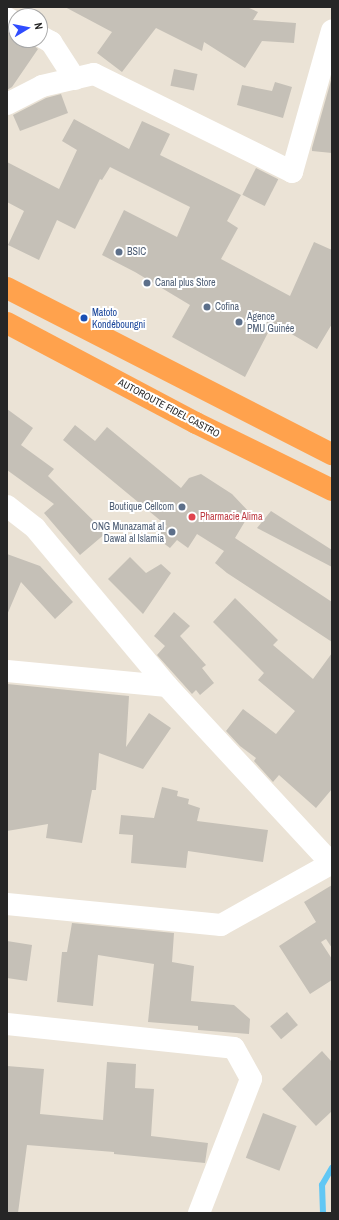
<!DOCTYPE html>
<meta charset="utf-8">
<style>
body{margin:0}
#map{position:relative;width:339px;height:1220px;overflow:hidden;background:#ebe3d6;font-family:"Archivo Narrow",sans-serif}
div>[style]{position:absolute}
.stream>*{height:6px;margin:-3px;padding:0 3px;transform-origin:3px;border-radius:3px;background:#61c7f4}
.building>*{inset:0;background:#c5c0b7;transform-origin:0 0}
.street>*{height:22px;margin:-11px;padding:0 11px;transform-origin:11px;border-radius:11px;background:#fff}
.highway>*{height:22px;margin:-11px;padding:0 11px;transform-origin:11px;border-radius:11px;background:#ffa24d}
.dots>*{width:11px;height:11px;translate:-50% -50%;box-sizing:border-box;border:2px solid #fff;border-radius:50%}
span{translate:-50% -50%;white-space:nowrap;text-align:center;line-height:1.15;-webkit-text-stroke:4px #fff;paint-order:stroke}
.service-label{font-size:10px;color:#4e5e75}
.left{translate:0 -50%;text-align:left}
.right{translate:-100% -50%;text-align:right}
.transit-label{font-size:10px;color:#164399}
.street-label{font-size:10px;color:#262626}
.health-label{font-size:10px;color:#be3a42}
.frame{position:absolute;inset:0;border:8px solid #262626;pointer-events:none}
.north{position:absolute;left:8px;top:8px;width:40px;height:40px;box-sizing:border-box;background:#fff;border:1px solid #a8a8a8;border-radius:50%;rotate:80deg;font-size:11px;font-weight:700;line-height:16px;text-align:center;color:#262626}
.north::after{content:'';display:block;margin:auto;width:14px;height:18px;background:#2f4cff;clip-path:polygon(50% 0,100% 100%,50% 72%,0 100%)}
</style>
<div id="map">
<div class="stream">
<i style="left:323px;top:1213px;width:28px;rotate:-92deg"></i>
<i style="left:322px;top:1185px;width:20px;rotate:-60deg"></i>
</div>
<div class="building">
<i style="clip-path:polygon(65px 7px,247px 7px,258px 12px,253px 20px,296px 23px,294px 43px,262px 41px,245px 68px,204px 42px,202px 51px,156px 28px,122px 72px,97px 53px,112px 32px)"></i>
<i style="clip-path:polygon(7px 32px,16px 35px,16px 40px,26px 40px,38px 49px,12px 87px,7px 90px)"></i>
<i style="left:174px;top:69px;width:24px;height:17px;rotate:12deg"></i>
<i style="clip-path:polygon(332px 77px,332px 153px,312px 151px,312px 148px)"></i>
<i style="clip-path:polygon(275px 82px,292px 87px,283px 118px,237px 105px,242px 85px,272px 91px)"></i>
<i style="clip-path:polygon(61px 94px,68px 113px,20px 131px,13px 115px,46px 98px)"></i>
<i style="clip-path:polygon(74px 119px,129px 149px,142px 121px,170px 134px,160px 155px,241px 195px,227px 221px,238px 228px,221px 259px,290px 296px,314px 242px,332px 250px,332px 324px,317px 349px,273px 323px,245px 377px,172px 337px,190px 305px,135px 272px,102px 255px,124px 210px,177px 237px,190px 207px,110px 167px,102px 180px,100px 179px,75px 229px,57px 220px,39px 260px,8px 245px,24px 211px,7px 202px,7px 162px,59px 189px,77px 150px,62px 141px)"></i>
<i style="left:256px;top:168px;width:25px;height:30px;rotate:27deg"></i>
<i style="clip-path:polygon(7px 409px,33px 428px,21px 445px,54px 469px,48px 476px,106px 533px,80px 555px,44px 513px,54px 504px,7px 470px)"></i>
<i style="clip-path:polygon(75px 425px,95px 441px,107px 427px,181px 488px,189px 478px,201px 474px,232px 494px,250px 513px,235px 538px,332px 602px,332px 642px,227px 573px,215px 563px,224px 551px,197px 534px,188px 548px,177px 540px,170px 548px,155px 537px,167px 526px,63px 440px)"></i>
<i style="clip-path:polygon(271px 511px,332px 550px,332px 567px,257px 528px)"></i>
<i style="clip-path:polygon(7px 554px,40px 566px,73px 602px,55px 619px,21px 582px,7px 615px)"></i>
<i style="clip-path:polygon(130px 557px,146px 573px,161px 564px,171px 573px,143px 614px,108px 579px)"></i>
<i style="clip-path:polygon(235px 598px,278px 640px,273px 645px,313px 679px,332px 653px,332px 789px,316px 808px,279px 775px,273px 782px,254px 761px,256px 758px,240px 746px,226px 731px,243px 709px,276px 734px,295px 711px,258px 680px,264px 673px,213px 622px)"></i>
<i style="clip-path:polygon(174px 612px,190px 626px,180px 636px,206px 665px,202px 668px,214px 683px,200px 695px,196px 690px,192px 694px,157px 655px,165px 646px,154px 636px)"></i>
<i style="clip-path:polygon(7px 684px,129px 696px,126px 747px,149px 713px,171px 728px,143px 769px,99px 753px,96px 790px,92px 790px,82px 843px,46px 838px,48px 824px,7px 831px)"></i>
<i style="clip-path:polygon(162px 787px,178px 791px,177px 796px,189px 799px,188px 804px,200px 808px,197px 821px,268px 830px,263px 862px,188px 851px,186px 868px,131px 863px,133px 835px,119px 834px,121px 815px,154px 818px)"></i>
<i style="clip-path:polygon(332px 885px,332px 948px,326px 939px,321px 942px,332px 959px,332px 980px,310px 994px,279px 946px,316px 922px,304px 902px)"></i>
<i style="clip-path:polygon(72px 923px,174px 933px,172px 962px,194px 966px,191px 1001px,234px 1005px,250px 1019px,249px 1034px,198px 1030px,198px 1026px,148px 1022px,154px 964px,98px 955px,93px 1006px,57px 1002px,62px 952px,67px 952px)"></i>
<i style="clip-path:polygon(7px 941px,32px 945px,27px 981px,7px 978px)"></i>
<i style="left:287px;top:1012px;width:17px;height:22px;rotate:50deg"></i>
<i style="clip-path:polygon(322px 1051px,332px 1062px,332px 1111px,316px 1126px,282px 1089px)"></i>
<i style="clip-path:polygon(107px 1062px,136px 1064px,135px 1088px,154px 1089px,151px 1136px,208px 1143px,205px 1163px,114px 1154px,114px 1152px,27px 1145px,18px 1213px,7px 1213px,7px 1066px,44px 1069px,40px 1114px,103px 1120px)"></i>
<i style="left:263px;top:1113px;width:36px;height:48px;rotate:21deg"></i>
</div>
<div class="street">
<i style="left:7px;top:18px;width:10px;rotate:29deg"></i>
<i style="left:40px;top:36px;width:13px;rotate:29deg"></i>
<i style="left:51px;top:42px;width:44px;rotate:57deg"></i>
<i style="left:7px;top:104px;width:39px;rotate:-27deg"></i>
<i style="left:42px;top:86px;width:53px;rotate:-13deg"></i>
<i style="left:94px;top:74px;width:221px;rotate:26.3deg"></i>
<i style="left:292px;top:172px;width:147px;rotate:-74.2deg"></i>
<i style="left:7px;top:506px;width:36px;rotate:38deg"></i>
<i style="left:35px;top:528px;width:206px;rotate:50.1deg"></i>
<i style="left:7px;top:671px;width:161px;rotate:5.4deg"></i>
<i style="left:167px;top:686px;width:241px;rotate:47.2deg"></i>
<i style="left:7px;top:904px;width:215px;rotate:5.6deg"></i>
<i style="left:221px;top:925px;width:127px;rotate:-29.2deg"></i>
<i style="left:7px;top:1024px;width:228px;rotate:6deg"></i>
<i style="left:234px;top:1048px;width:35px;rotate:61deg"></i>
<i style="left:251px;top:1079px;width:144px;rotate:111.2deg"></i>
</div>
<div class="highway">
<i style="left:7px;top:288px;width:365px;rotate:27.1deg"></i>
<i style="left:7px;top:323px;width:214px;rotate:27.9deg"></i>
<i style="left:196px;top:423px;width:152px;rotate:26.2deg"></i>
</div>
<div class="dots">
<i style="left:119px;top:252px;background:#5c6f8a"></i>
<i style="left:147px;top:283px;background:#5c6f8a"></i>
<i style="left:207px;top:307px;background:#5c6f8a"></i>
<i style="left:84px;top:318px;background:#1a4fb4"></i>
<i style="left:239px;top:322px;background:#5c6f8a"></i>
<i style="left:182px;top:507px;background:#5c6f8a"></i>
<i style="left:192px;top:517px;background:#e0444e"></i>
<i style="left:172px;top:532px;background:#5c6f8a"></i>
</div>
<div class="service-label">
<span class="left" style="left:127px;top:252px">BSIC</span>
<span class="left" style="left:155px;top:283px">Canal plus Store</span>
<span class="left" style="left:215px;top:307px">Cofina</span>
<span class="left" style="left:247px;top:322px">Agence<br>PMU Guinée</span>
<span class="right" style="left:174px;top:507px">Boutique Cellcom</span>
<span class="right" style="left:164px;top:532px">ONG Munazamat al<br>Dawal al Islamia</span>
</div>
<div class="transit-label">
<span class="left" style="left:92px;top:318px">Matoto<br>Kondéboungni</span>
</div>
<div class="street-label">
<span style="left:169px;top:408px;rotate:28deg">AUTOROUTE FIDEL CASTRO</span>
</div>
<div class="health-label">
<span class="left" style="left:200px;top:517px">Pharmacie Alima</span>
</div>
<div class="frame"></div>
<div class="north">N</div>
</div>
